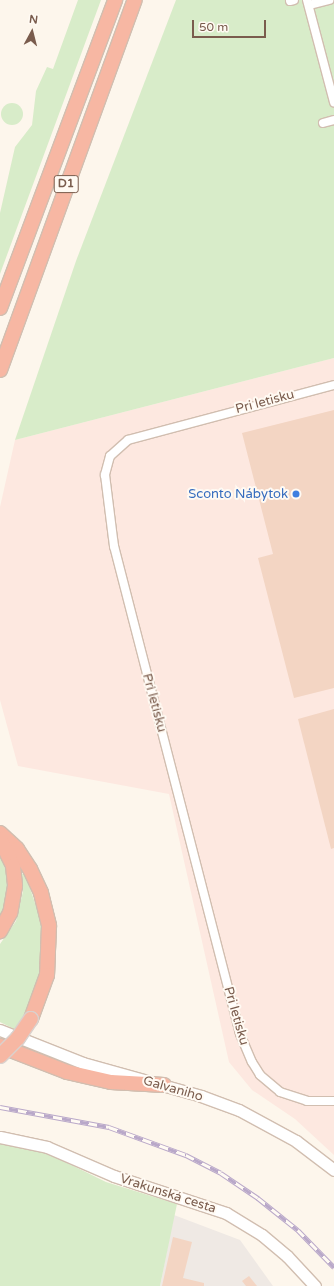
<!DOCTYPE html>
<meta charset="utf-8">
<style>
body{margin:0}
#map{position:relative;width:334px;height:1286px;overflow:hidden;background:#fdf6ec;font-family:"Varela Round",sans-serif}
div>[style]{position:absolute}
.commercial>*{inset:0;background:#fde8e0}
.industrial>*{inset:0;background:#efe9e4}
.green>*{inset:0;background:#d8ecc9}
.round{border-radius:50%}
.building>*{inset:0;background:#f3d5c3}
.roads{filter:drop-shadow(1px 0 #d1beb0) drop-shadow(-1px 0 #d1beb0) drop-shadow(0 1px #d1beb0) drop-shadow(0 -1px #d1beb0)}
.street>*{height:8px;margin:-4px;padding:0 4px;transform-origin:4px;border-radius:4px;background:#fff}
.secondary>*{height:11px;margin:-5.5px;padding:0 5.5px;transform-origin:5.5px;border-radius:5.5px;background:#fff}
.highway>*{height:14px;margin:-7px;padding:0 7px;transform-origin:7px;border-radius:7px;background:#f7b7a3}
.rail>*{height:4.5px;margin-top:-2.25px;transform-origin:0;background:repeating-linear-gradient(90deg,#fffaf3 0 9px,#b9a8c9 0 18px);box-sizing:border-box;border-block:1px solid #b9a8c9}
.bridges{filter:drop-shadow(1px 0 #dad1cd) drop-shadow(-1px 0 #dad1cd) drop-shadow(0 1px #dad1cd) drop-shadow(0 -1px #dad1cd)}
.highway-bridge>*{height:14px;margin:-7px;padding:0 7px;transform-origin:7px;border-radius:7px;background:#f7b7a3}
.dots>*{width:11px;height:11px;translate:-50% -50%;box-sizing:border-box;border:2px solid #fffaf3;border-radius:50%}
span{translate:-50% -50%;white-space:nowrap;text-align:center;line-height:1.15;-webkit-text-stroke:4px #fffaf3;paint-order:stroke}
.shield-label span{padding:1px 3px;background:#fffaf3;border:1px solid;border-radius:3px;-webkit-text-stroke-width:0}
.shield-label{font-size:12px;color:#7a5c4d;font-weight:700}
.street-label{font-size:13px;color:#7a5c4d}
.shop-label{font-size:13px;color:#366cbe}
.right{translate:-100% -50%;text-align:right}
.north{position:absolute;left:12px;top:12px;width:40px;height:40px;-webkit-text-stroke:3px #fffaf3;paint-order:stroke;rotate:7deg;font-size:11px;font-weight:700;line-height:16px;text-align:center;color:#7a5c4d}
.north::after{content:'';display:block;margin:auto;width:14px;height:18px;background:#7a5c4d;clip-path:polygon(50% 0,100% 100%,50% 72%,0 100%)}
.scale{position:absolute;left:192px;top:20px;width:74px;height:18px;box-sizing:border-box;border:2px solid #7a5c4d;border-top:0;padding-left:5px;font-size:12px;line-height:14px;white-space:nowrap;color:#7a5c4d;-webkit-text-stroke:3px #fffaf3;paint-order:stroke}
</style>
<div id="map">
<div class="commercial">
<i style="clip-path:polygon(334px 358px,334px 1155px,295px 1119px,252px 1090px,229px 1062px,169px 794px,18px 766px,0 700px,0 507px,15px 440px)"></i>
</div>
<div class="industrial">
<i style="clip-path:polygon(174px 1215px,240px 1240px,273px 1286px,160px 1286px)"></i>
</div>
<div class="green">
<i style="clip-path:polygon(78px 0,101px 0,0 274px,0 213px,15px 147px,32px 125px,36px 91px,47px 67px,53px 69px)"></i>
<i style="clip-path:polygon(176px 0,334px 0,334px 358px,15px 440px,76px 261px)"></i>
<i class="round" style="left:1px;top:103px;width:22px;height:22px"></i>
<i style="clip-path:polygon(0 854px,8px 877px,8px 896px,0 918px)"></i>
<i style="clip-path:polygon(25px 873px,42px 924px,43px 964px,37px 991px,18px 1031px,0 1022px,0 944px,16px 921px,23px 891px,22px 874px)"></i>
<i style="clip-path:polygon(0 1144px,25px 1147px,47px 1153px,106px 1182px,177px 1204px,160px 1286px,0 1286px)"></i>
</div>
<div class="building">
<i style="clip-path:polygon(334px 410px,334px 688px,294px 698px,258px 558px,273px 554px,242px 433px)"></i>
<i style="clip-path:polygon(334px 709px,334px 848px,331px 849px,298px 719px)"></i>
<i style="clip-path:polygon(173px 1237px,192px 1242px,183px 1278px,204px 1283px,204px 1286px,162px 1286px)"></i>
<i style="clip-path:polygon(249px 1276px,257px 1286px,246px 1286px,242px 1281px)"></i>
</div>
<div class="roads">
<div class="street">
<i style="left:307px;top:0;width:106px;rotate:75.2deg"></i>
<i style="left:290px;top:1px;width:4px;rotate:-14deg"></i>
<i style="left:309px;top:5px;width:21px;rotate:-14deg"></i>
<i style="left:323px;top:123px;width:11px;rotate:-15deg"></i>
<i style="left:334px;top:385px;width:213px;rotate:165.1deg"></i>
<i style="left:128px;top:440px;width:24px;rotate:138deg"></i>
<i style="left:110px;top:456px;width:20px;rotate:105deg"></i>
<i style="left:105px;top:475px;width:72px;rotate:82.8deg"></i>
<i style="left:114px;top:546px;width:504px;rotate:75.52deg"></i>
<i style="left:240px;top:1034px;width:30px;rotate:67deg"></i>
<i style="left:252px;top:1062px;width:15px;rotate:58deg"></i>
<i style="left:260px;top:1075px;width:26px;rotate:40deg"></i>
<i style="left:280px;top:1092px;width:28px;rotate:18deg"></i>
<i style="left:307px;top:1101px;width:27px"></i>
</div>
<div class="secondary">
<i style="left:0;top:1030px;width:89px;rotate:21.7deg"></i>
<i style="left:83px;top:1063px;width:123px;rotate:15.6deg"></i>
<i style="left:201px;top:1096px;width:40px;rotate:20.2deg"></i>
<i style="left:239px;top:1110px;width:65px;rotate:28.5deg"></i>
<i style="left:296px;top:1141px;width:48px;rotate:37.3deg"></i>
<i style="left:0;top:1137px;width:48px;rotate:12deg"></i>
<i style="left:47px;top:1147px;width:73px;rotate:23.4deg"></i>
<i style="left:114px;top:1176px;width:118px;rotate:18.3deg"></i>
<i style="left:226px;top:1213px;width:42px;rotate:31.4deg"></i>
<i style="left:262px;top:1235px;width:33px;rotate:40deg"></i>
<i style="left:287px;top:1256px;width:41px;rotate:47deg"></i>
</div>
<div class="highway">
<i style="left:0;top:308px;width:329px;rotate:-69.5deg"></i>
<i style="left:0;top:370px;width:394px;rotate:-70deg"></i>
<i style="left:0;top:833px;width:23px;rotate:43deg"></i>
<i style="left:17px;top:849px;width:24px;rotate:57deg"></i>
<i style="left:30px;top:869px;width:26px;rotate:65deg"></i>
<i style="left:41px;top:893px;width:34px;rotate:76deg"></i>
<i style="left:49px;top:926px;width:49px;rotate:92.3deg"></i>
<i style="left:47px;top:975px;width:47px;rotate:110deg"></i>
<i style="left:0;top:839px;width:30px;rotate:64deg"></i>
<i style="left:13px;top:866px;width:20px;rotate:84deg"></i>
<i style="left:15px;top:886px;width:27px;rotate:100deg"></i>
<i style="left:10px;top:913px;width:21px;rotate:119deg"></i>
<i style="left:0;top:1046px;width:72px;rotate:21.2deg"></i>
<i style="left:67px;top:1072px;width:45px;rotate:12.8deg"></i>
<i style="left:111px;top:1082px;width:53px;rotate:3.2deg"></i>
</div>
</div>
<div class="rail">
<i style="left:0;top:1107px;width:111px;rotate:10.4deg"></i>
<i style="left:109px;top:1127px;width:82px;rotate:20deg"></i>
<i style="left:186px;top:1155px;width:39px;rotate:27deg"></i>
<i style="left:221px;top:1173px;width:45px;rotate:34deg"></i>
<i style="left:258px;top:1198px;width:51px;rotate:38.7deg"></i>
<i style="left:298px;top:1230px;width:52px;rotate:45.8deg"></i>
</div>
<div class="bridges">
<div class="highway-bridge">
<i style="left:0;top:1056px;width:25px;rotate:-45deg"></i>
<i style="left:18px;top:1038px;width:23px;rotate:-56deg"></i>
</div>
</div>
<div class="dots">
<i style="left:296px;top:494px;background:#3f7fe0"></i>
</div>
<div class="shield-label">
<span style="left:66px;top:184px">D1</span>
</div>
<div class="street-label">
<span style="left:265px;top:402px;rotate:-15deg">Pri letisku</span>
<span style="left:154px;top:703px;rotate:75deg">Pri letisku</span>
<span style="left:236px;top:1016px;rotate:74deg">Pri letisku</span>
<span style="left:173px;top:1089px;rotate:16deg">Galvaniho</span>
<span style="left:168px;top:1194px;rotate:18deg">Vrakunská cesta</span>
</div>
<div class="shop-label">
<span class="right" style="left:288px;top:494px">Sconto Nábytok</span>
</div>
<div class="north">N</div>
<div class="scale">50 m</div>
</div>
